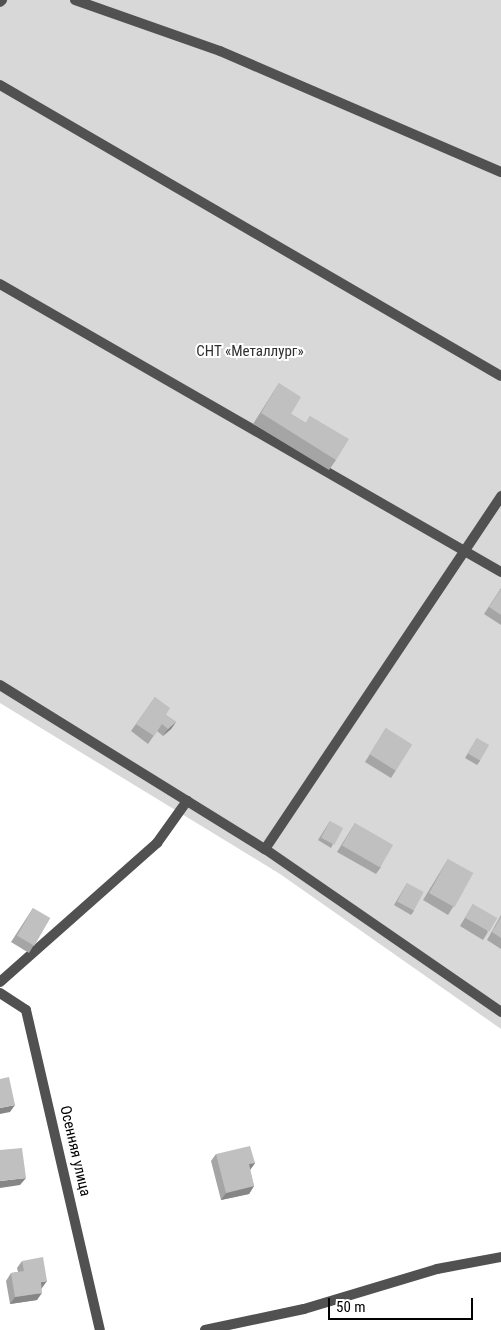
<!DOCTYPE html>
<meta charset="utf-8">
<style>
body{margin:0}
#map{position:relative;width:501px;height:1330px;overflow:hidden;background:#fff;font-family:"Roboto Condensed",sans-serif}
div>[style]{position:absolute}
.green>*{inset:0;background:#d8d8d8}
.service>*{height:10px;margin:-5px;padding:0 5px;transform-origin:5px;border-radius:5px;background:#515151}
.minor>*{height:10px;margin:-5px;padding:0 5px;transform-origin:5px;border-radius:5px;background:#515151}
.wall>*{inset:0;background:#a5a5a5}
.shaded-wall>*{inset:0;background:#868686}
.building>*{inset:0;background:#c0c0c0;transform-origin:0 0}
span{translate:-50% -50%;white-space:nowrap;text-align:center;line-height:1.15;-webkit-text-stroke:4px #fff;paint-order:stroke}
.park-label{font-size:15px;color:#2f2f2f}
.street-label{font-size:15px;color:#000}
.scale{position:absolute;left:328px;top:1298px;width:145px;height:22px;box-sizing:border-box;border:2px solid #000;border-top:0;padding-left:6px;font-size:15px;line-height:18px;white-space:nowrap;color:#000;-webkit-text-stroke:4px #fff;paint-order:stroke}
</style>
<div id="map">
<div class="green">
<i style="clip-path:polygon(0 0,501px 0,501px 1029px,280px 874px,0 703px)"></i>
</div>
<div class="service">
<i style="left:75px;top:0;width:154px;rotate:19.4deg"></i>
<i style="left:220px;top:51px;width:306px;rotate:23.3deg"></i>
<i style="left:0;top:2px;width:3px;rotate:-45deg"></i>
<i style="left:0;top:85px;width:579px;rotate:30.15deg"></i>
<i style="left:0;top:284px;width:578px;rotate:29.89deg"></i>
<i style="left:0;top:685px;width:312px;rotate:31.8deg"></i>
<i style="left:265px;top:849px;width:287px;rotate:34.6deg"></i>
<i style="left:265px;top:849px;width:425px;rotate:-56.2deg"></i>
</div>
<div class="minor">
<i style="left:0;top:982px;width:210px;rotate:-41.5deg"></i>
<i style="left:157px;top:843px;width:52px;rotate:-54.5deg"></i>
<i style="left:0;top:993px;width:31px;rotate:33deg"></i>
<i style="left:26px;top:1010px;width:328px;rotate:77deg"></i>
<i style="left:205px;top:1330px;width:101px;rotate:-12deg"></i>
<i style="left:304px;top:1309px;width:139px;rotate:-16.7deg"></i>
<i style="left:437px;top:1269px;width:65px;rotate:-10.6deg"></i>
</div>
<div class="wall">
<i style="clip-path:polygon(279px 383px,291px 414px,306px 423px,310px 416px,336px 460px,329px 470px,253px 424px)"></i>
<i style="clip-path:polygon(501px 588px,501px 625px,484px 614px)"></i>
<i style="clip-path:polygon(155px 697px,166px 715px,176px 722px,171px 729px,163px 736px,157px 731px,148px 744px,131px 731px)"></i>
<i style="clip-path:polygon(386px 728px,396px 770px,391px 778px,365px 762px)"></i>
<i style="clip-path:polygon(477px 738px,480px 761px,477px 765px,465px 758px)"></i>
<i style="clip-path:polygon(330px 821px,333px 844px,331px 848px,318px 840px)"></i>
<i style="clip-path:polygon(355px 823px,381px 867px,376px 874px,337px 852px)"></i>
<i style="clip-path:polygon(448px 859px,453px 907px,448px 915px,423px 900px)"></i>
<i style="clip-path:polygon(407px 883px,414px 911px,411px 915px,394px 905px)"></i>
<i style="clip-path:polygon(473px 904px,488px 932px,483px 940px,460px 926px)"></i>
<i style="clip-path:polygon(33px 908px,34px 945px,29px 953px,11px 942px)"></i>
<i style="clip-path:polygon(501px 915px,501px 949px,487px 940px)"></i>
<i style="clip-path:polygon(216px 1154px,255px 1163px,250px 1170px,254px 1186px,249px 1194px,221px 1200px,211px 1161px)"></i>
<i style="clip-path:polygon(22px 1261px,42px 1288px,37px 1300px,10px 1304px,6px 1281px,11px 1273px,18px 1272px,17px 1268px)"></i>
</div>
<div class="shaded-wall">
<i style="clip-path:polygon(176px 722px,171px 729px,163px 736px,168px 729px)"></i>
<i style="clip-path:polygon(15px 1105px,10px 1112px,0 1114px,0 1108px)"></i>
<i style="clip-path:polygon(255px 1163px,250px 1170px,249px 1164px)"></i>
<i style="clip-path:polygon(26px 1178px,20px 1185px,0 1188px,0 1181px)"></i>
<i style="clip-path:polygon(254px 1186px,249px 1194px,221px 1200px,226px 1193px)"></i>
<i style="clip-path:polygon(47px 1281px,42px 1288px,35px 1289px,41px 1282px)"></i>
<i style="clip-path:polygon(42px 1293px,37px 1300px,10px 1304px,15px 1297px)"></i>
</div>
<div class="building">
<i style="clip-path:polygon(279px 383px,301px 397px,291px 414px,306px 423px,310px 416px,349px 439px,336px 460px,261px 413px)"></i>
<i style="clip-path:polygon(501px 589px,501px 615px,489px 607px)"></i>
<i style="clip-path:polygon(155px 697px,170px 708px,166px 715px,176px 722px,168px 729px,162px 724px,154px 736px,136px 724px)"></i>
<i style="left:386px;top:728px;width:31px;height:31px;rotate:32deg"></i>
<i style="left:477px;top:738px;width:14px;height:18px;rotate:30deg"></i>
<i style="left:330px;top:821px;width:15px;height:19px;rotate:28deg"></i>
<i style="left:355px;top:823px;width:44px;height:26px;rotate:30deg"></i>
<i style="left:448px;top:859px;width:29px;height:39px;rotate:29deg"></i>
<i style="left:407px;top:883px;width:19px;height:21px;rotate:28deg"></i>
<i style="left:473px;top:904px;width:28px;height:16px;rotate:30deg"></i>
<i style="left:33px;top:908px;width:20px;height:32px;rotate:30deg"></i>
<i style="clip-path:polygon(501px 917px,501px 938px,492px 932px)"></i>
<i style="clip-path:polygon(9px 1077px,15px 1105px,0 1108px,0 1079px)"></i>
<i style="clip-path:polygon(250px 1146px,255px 1163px,249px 1164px,254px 1186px,226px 1193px,216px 1154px)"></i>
<i style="clip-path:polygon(22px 1148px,26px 1178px,0 1181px,0 1150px)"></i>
<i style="clip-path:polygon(43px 1257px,47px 1281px,41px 1282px,42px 1293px,15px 1297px,11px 1273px,24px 1271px,22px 1261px)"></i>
</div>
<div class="park-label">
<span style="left:250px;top:352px">СНТ «Металлург»</span>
</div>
<div class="street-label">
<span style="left:75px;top:1151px;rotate:77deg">Осенняя улица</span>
</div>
<div class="scale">50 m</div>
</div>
